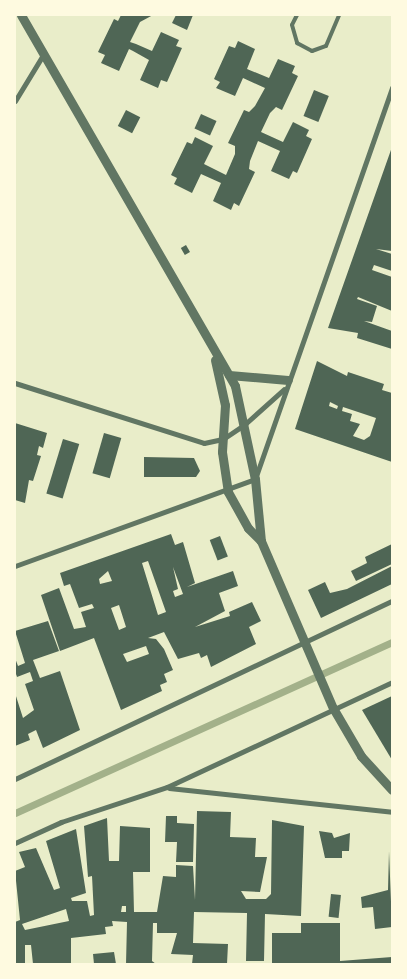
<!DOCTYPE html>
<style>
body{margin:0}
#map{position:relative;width:407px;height:979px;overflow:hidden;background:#e9edc9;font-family:Helvetica,sans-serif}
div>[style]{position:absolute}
.stream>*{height:7px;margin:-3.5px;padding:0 3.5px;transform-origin:3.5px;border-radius:3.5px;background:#a3b18a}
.building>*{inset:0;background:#4f6655;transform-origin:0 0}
.service>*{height:4px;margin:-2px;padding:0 2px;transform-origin:2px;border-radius:2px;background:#617663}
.minor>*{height:5px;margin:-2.5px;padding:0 2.5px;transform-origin:2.5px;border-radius:2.5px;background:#617663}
.tertiary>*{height:9px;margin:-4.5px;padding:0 4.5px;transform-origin:4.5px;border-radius:4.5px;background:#617663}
span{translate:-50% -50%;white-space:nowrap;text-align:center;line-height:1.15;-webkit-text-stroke:5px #fefae0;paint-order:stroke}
.frame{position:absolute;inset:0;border:16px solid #fefae0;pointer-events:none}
</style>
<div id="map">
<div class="stream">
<i style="left:15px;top:813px;width:414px;rotate:-24.4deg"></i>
</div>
<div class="building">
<i style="clip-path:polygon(121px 15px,153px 15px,140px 22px,130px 42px,136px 44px,152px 51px,161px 32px,179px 40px,176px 46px,182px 48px,167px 82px,161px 80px,158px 88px,140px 80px,149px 60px,133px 51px,129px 49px,119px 71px,101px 63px,105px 55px,98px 52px,114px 19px,118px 21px)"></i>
<i style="clip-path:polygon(176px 15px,193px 15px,187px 30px,172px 23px)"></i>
<i style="clip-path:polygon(238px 41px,255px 49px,247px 69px,269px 78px,278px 59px,295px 66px,292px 73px,298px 76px,282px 110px,276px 107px,270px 113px,261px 132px,283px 142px,293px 122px,309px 130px,306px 136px,312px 139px,297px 173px,293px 171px,289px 179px,271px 171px,280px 151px,258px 141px,250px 161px,249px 169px,255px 172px,239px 206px,234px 203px,231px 210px,213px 201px,221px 183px,201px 174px,192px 193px,174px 184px,177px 178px,171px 175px,187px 142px,192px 144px,195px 137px,213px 146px,204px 164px,226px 175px,235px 154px,235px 146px,228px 143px,244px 110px,249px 112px,255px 106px,265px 88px,243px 78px,235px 96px,216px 88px,220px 82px,214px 79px,229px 46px,235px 48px)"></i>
<i style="left:314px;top:90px;width:16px;height:28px;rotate:22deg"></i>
<i style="left:126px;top:110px;width:16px;height:18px;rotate:27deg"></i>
<i style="left:201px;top:114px;width:17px;height:16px;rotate:24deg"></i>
<i style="clip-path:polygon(392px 147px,392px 251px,376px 249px,392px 254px,392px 271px,374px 265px,372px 270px,392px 277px,392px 311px,358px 297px,357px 299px,377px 306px,372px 322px,364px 321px,392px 331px,392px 349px,357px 338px,358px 333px,328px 328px)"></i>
<i style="left:186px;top:245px;width:8px;height:6px;rotate:60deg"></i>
<i style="clip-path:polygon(evenodd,317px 361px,347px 376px,348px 372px,384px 384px,382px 390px,392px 393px,392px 462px,295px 429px,317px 361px,330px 402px,338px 406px,337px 409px,329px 406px,330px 402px,317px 361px,343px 407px,376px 418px,370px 436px,364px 440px,353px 436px,360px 424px,350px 421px,352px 414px,342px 411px,343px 407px)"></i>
<i style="clip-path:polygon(15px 423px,47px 433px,43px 448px,39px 446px,37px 455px,41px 456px,33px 481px,29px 480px,25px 503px,15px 500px)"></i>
<i style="left:104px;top:433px;width:18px;height:42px;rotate:16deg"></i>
<i style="left:63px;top:439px;width:17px;height:57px;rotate:17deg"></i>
<i style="clip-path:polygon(144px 457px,194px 458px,200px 471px,196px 477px,144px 477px)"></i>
<i style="clip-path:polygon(evenodd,171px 534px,175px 545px,183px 542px,195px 583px,187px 587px,233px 571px,238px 586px,219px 593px,225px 611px,195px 627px,230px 616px,229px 612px,252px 602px,261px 621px,249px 627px,256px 644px,211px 667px,207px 655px,201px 658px,199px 653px,178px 659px,164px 632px,148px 638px,156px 639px,164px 649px,173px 670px,164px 674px,167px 682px,160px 685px,162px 691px,121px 710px,94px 638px,60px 651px,41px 595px,59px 588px,74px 629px,86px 627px,81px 612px,94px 608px,92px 604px,79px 608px,70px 584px,64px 586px,60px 573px,171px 534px,148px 561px,166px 612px,158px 615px,142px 563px,148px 561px,171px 534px,173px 567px,183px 594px,175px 597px,173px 591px,178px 589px,173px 567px,171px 534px,108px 571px,112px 581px,100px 584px,99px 579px,108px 571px,171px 534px,119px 605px,126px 627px,119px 630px,111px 608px,119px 605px,171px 534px,146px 646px,149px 654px,127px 662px,123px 654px,146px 646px)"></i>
<i style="left:220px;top:536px;width:22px;height:11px;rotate:69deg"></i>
<i style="clip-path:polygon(392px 544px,392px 564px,356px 581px,351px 571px,367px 563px,365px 557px)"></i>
<i style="clip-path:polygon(392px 566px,392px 584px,321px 618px,308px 590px,325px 582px,330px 593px,347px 589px)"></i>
<i style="clip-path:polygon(48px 621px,59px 651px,33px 660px,40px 678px,60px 671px,80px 730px,43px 748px,36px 730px,28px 734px,30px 740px,15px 746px,15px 693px,23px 718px,34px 710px,25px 684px,33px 681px,30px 672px,17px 677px,15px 671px,15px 658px,18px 666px,25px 663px,15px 631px)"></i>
<i style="clip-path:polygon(392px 696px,392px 760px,362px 710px)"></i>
<i style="clip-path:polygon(evenodd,197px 811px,231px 812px,230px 837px,256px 838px,255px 857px,267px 857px,260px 892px,241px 891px,246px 899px,266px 899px,271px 894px,272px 820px,304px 826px,301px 916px,265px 914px,264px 961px,246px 961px,247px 913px,194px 912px,193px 943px,228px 944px,227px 964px,192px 964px,193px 955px,171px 954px,177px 933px,157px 933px,157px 923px,153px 923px,152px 961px,156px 964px,126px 964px,127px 922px,112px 921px,113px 926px,105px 927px,106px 934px,71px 938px,71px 964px,33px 964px,31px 945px,25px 945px,25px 964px,15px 964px,15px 922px,20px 920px,15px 871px,25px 867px,19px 852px,36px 848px,54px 890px,60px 888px,46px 841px,76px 829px,86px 893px,71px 898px,72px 901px,87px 901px,90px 916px,94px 915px,92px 876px,88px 877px,84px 826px,107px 818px,109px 861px,119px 861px,120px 826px,150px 828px,150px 872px,133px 872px,134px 912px,157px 912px,163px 876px,176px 877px,176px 865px,193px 866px,195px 900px,197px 811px,122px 906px,126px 906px,126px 912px,121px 912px,122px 906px,197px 811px,66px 909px,69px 921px,25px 930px,22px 924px,66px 909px)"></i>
<i style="clip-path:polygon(166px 816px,177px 816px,177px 823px,194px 824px,193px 862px,176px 862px,177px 842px,165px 842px)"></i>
<i style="clip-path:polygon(319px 831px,332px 833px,334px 838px,350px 833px,349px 851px,342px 851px,342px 858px,325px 858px)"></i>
<i style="clip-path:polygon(389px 851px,392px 927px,375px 929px,373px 907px,362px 908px,361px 897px,388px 890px)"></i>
<i style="left:331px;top:894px;width:10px;height:23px;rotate:6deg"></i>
<i style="clip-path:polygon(301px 923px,340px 923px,340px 961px,392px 957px,392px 964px,272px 964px,272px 933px,301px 933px)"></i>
<i style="clip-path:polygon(114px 952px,116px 964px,94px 964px,93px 954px)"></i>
</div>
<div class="service">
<i style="left:297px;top:15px;width:11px;rotate:117deg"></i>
<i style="left:292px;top:25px;width:19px;rotate:74deg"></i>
<i style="left:297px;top:43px;width:17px;rotate:28deg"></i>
<i style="left:312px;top:51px;width:15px;rotate:-20deg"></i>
<i style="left:326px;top:46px;width:34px;rotate:-67deg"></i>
</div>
<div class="minor">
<i style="left:15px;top:101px;width:54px;rotate:-58.7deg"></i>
<i style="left:15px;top:383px;width:198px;rotate:17.6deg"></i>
<i style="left:204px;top:443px;width:19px;rotate:-12deg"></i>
<i style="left:223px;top:439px;width:27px;rotate:-34deg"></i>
<i style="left:245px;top:424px;width:52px;rotate:-41.9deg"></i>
<i style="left:15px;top:566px;width:255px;rotate:-19.9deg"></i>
<i style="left:255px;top:479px;width:415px;rotate:-70.7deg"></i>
<i style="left:15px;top:779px;width:417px;rotate:-25.3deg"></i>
<i style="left:169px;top:788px;width:224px;rotate:6.1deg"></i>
<i style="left:15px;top:843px;width:51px;rotate:-24.5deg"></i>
<i style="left:61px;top:822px;width:112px;rotate:-18.3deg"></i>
<i style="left:167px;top:787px;width:248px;rotate:-25deg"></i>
</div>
<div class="tertiary">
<i style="left:21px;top:15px;width:428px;rotate:60deg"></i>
<i style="left:235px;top:386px;width:95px;rotate:77.9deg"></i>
<i style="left:255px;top:479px;width:62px;rotate:84.5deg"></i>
<i style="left:261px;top:541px;width:182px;rotate:66.7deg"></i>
<i style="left:333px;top:708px;width:56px;rotate:59.7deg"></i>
<i style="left:361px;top:756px;width:46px;rotate:47.6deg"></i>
<i style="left:215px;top:360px;width:46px;rotate:77.5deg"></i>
<i style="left:225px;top:405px;width:47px;rotate:93.7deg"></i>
<i style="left:222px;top:452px;width:40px;rotate:81.5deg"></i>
<i style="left:228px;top:492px;width:41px;rotate:60.9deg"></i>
<i style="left:248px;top:528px;width:18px;rotate:45deg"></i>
<i style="left:229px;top:375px;width:59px;rotate:4.8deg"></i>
</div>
<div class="frame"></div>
</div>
